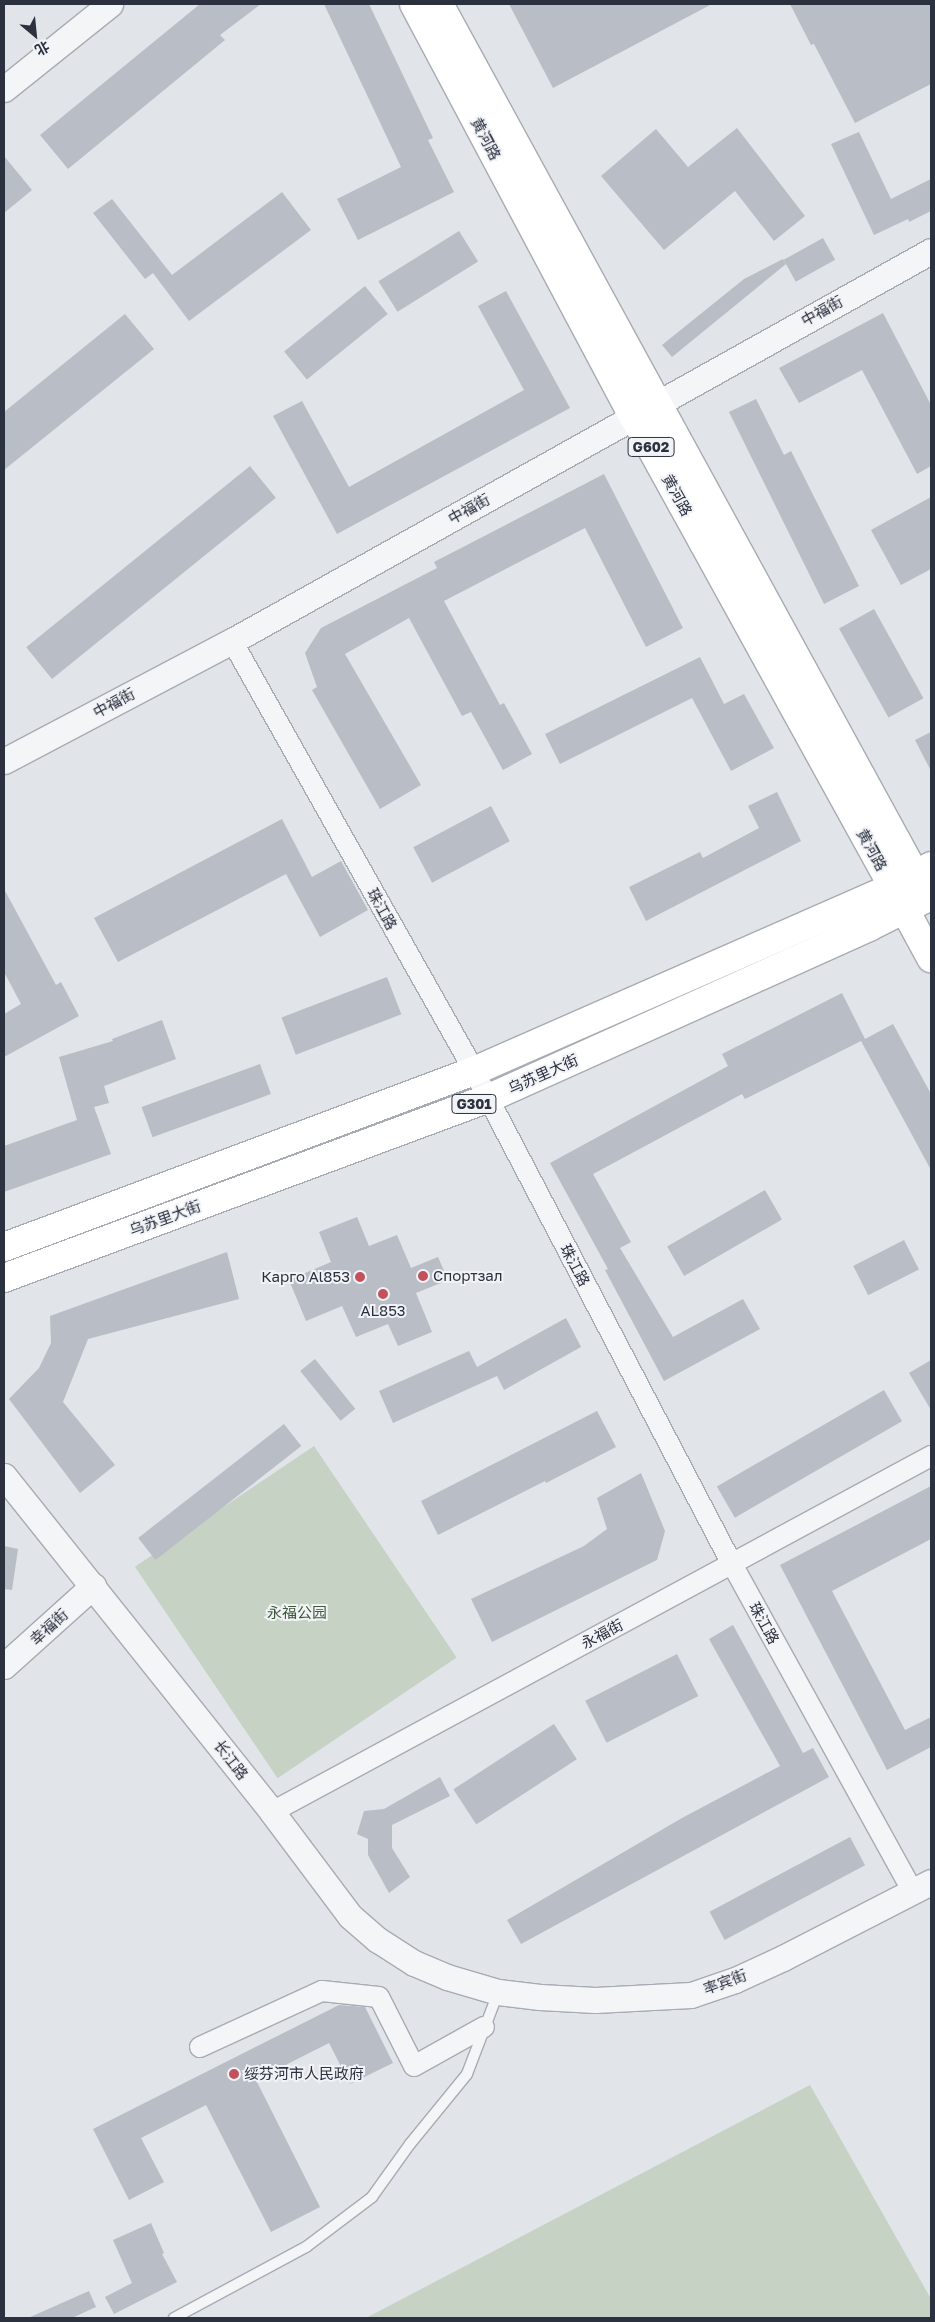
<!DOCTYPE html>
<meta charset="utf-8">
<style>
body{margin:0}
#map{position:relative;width:935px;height:2322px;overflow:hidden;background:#e1e4e9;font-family:"Golos Text","Noto Sans SC",sans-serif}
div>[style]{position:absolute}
.green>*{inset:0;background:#c6d2c3;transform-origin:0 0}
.building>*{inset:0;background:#b9bdc5;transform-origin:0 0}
.roads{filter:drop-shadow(1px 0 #a7abb3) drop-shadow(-1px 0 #a7abb3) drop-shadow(0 1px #a7abb3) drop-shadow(0 -1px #a7abb3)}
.service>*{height:10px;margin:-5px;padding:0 5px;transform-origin:5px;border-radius:5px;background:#f4f5f7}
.minor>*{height:20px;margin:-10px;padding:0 10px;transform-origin:10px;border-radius:10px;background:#f4f5f7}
.tertiary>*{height:25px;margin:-12.5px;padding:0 12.5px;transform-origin:12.5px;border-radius:12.5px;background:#f4f5f7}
.primary>*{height:28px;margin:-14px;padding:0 14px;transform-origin:14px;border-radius:14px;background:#fff}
.trunk>*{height:28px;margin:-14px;padding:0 14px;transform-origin:14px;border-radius:14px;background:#fff}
.dots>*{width:14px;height:14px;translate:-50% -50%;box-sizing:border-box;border:2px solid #f1f3f6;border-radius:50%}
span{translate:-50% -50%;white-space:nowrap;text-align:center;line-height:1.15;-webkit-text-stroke:4px #f1f3f6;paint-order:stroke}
.shield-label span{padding:1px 4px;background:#f1f3f6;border:1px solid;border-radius:4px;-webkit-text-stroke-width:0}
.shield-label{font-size:14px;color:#2b313f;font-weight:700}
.street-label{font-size:15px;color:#2b313f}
.poi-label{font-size:15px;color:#2b313f}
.left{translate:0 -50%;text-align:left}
.right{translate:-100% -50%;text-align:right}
.park-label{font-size:15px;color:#3e5a39}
.frame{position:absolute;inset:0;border:5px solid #2b313f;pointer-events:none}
.north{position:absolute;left:10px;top:10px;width:50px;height:50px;-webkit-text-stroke:4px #f1f3f6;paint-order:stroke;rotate:152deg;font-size:14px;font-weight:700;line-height:20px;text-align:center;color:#2b313f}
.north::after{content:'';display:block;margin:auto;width:18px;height:22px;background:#2b313f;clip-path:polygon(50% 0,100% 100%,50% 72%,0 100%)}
</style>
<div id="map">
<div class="green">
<i style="left:314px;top:1446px;width:255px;height:216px;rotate:56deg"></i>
<i style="clip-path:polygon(810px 2085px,931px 2299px,931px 2318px,366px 2318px)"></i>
</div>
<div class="building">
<i style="clip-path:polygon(200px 4px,261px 4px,220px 35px,225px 40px,68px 169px,40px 135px)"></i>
<i style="clip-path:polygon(324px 4px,369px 4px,433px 138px,428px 140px,454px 192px,358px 240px,337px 199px,401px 167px)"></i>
<i style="clip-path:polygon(509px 4px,712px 4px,553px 88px)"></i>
<i style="clip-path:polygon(790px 4px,931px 4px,931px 84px,855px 123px,814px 44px,811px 45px)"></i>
<i style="clip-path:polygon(737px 128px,805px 216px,774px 241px,735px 191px,664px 250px,601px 176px,656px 129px,688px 167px)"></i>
<i style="clip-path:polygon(859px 132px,891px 199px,931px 179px,931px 211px,909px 222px,908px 219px,874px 235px,831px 144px)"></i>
<i style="clip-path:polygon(4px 156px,32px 190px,4px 213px)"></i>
<i style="clip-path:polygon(282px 192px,311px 230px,189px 321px,153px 273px,145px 279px,93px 213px,112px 199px,172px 275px)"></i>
<i style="left:459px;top:231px;width:36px;height:95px;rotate:58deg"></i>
<i style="left:823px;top:238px;width:25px;height:45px;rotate:61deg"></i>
<i style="clip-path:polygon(783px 259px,786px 264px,672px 357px,662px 345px,744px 279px)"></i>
<i style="left:365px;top:286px;width:36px;height:104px;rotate:51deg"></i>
<i style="clip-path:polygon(506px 291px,570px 408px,337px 534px,273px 416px,302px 401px,349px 487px,524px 390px,478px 306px)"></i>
<i style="clip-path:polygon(883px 313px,931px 405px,931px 466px,917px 474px,862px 370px,799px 403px,779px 368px)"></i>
<i style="clip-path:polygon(125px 314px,154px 349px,4px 470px,4px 412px)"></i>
<i style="clip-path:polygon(756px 399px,784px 455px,791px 451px,859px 586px,824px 604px,729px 412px)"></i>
<i style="left:250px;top:466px;width:41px;height:288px;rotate:51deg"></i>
<i style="clip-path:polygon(604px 474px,683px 628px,646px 647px,585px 528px,444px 601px,500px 705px,504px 703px,532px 754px,503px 770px,471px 712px,462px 716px,409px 618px,345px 654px,421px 785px,380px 809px,312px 690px,317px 687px,305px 653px,321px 628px,437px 568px,434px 562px)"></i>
<i style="clip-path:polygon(931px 497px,931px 569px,901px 585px,871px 530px)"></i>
<i style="left:874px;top:609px;width:102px;height:40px;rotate:61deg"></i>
<i style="clip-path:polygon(700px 657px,724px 704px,744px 694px,774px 748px,731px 771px,692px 698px,560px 764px,545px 734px)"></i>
<i style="clip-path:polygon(931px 732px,931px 771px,915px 740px)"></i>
<i style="clip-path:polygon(777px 792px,801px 841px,646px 921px,629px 887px,700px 852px,703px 858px,759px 828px,748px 806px)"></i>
<i style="left:491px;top:806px;width:40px;height:88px;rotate:62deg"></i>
<i style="clip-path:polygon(282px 819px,312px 877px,341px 861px,368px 910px,320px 937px,286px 874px,118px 962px,94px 918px)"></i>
<i style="clip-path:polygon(4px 889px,56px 985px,61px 982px,79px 1016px,4px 1057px,4px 1014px,21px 1004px,4px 972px)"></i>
<i style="left:387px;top:977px;width:40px;height:113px;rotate:69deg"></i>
<i style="clip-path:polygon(842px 993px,865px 1039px,893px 1024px,931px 1094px,931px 1170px,861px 1041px,745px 1099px,742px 1094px,593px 1174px,631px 1242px,620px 1248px,673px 1337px,743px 1299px,760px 1329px,664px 1381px,605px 1270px,608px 1269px,550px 1163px,728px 1066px,722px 1054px)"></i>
<i style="clip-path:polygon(162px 1020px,176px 1059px,104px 1086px,109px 1103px,94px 1107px,111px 1154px,4px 1192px,4px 1146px,77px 1120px,59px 1057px,113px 1041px,112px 1039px)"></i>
<i style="left:260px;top:1064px;width:32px;height:126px;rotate:70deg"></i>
<i style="left:765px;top:1190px;width:34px;height:113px;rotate:60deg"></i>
<i style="clip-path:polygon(357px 1217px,369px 1246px,397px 1235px,411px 1268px,438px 1257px,448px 1280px,416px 1293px,432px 1332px,398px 1346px,388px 1324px,356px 1337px,342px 1306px,306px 1321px,289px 1280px,331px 1262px,319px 1232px)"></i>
<i style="left:904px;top:1240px;width:33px;height:57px;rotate:63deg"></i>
<i style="clip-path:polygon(227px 1252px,239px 1299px,88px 1339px,63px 1402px,115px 1465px,80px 1493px,9px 1399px,39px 1368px,51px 1343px,50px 1316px)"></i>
<i style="clip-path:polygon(566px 1318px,581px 1347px,504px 1390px,497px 1376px,393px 1423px,379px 1391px,469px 1351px,477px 1367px)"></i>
<i style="left:315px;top:1359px;width:64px;height:19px;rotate:51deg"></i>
<i style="clip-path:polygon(931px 1360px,931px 1410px,909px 1373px)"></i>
<i style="left:884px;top:1390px;width:36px;height:193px;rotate:60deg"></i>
<i style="clip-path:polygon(597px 1411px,616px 1447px,546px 1483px,545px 1481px,438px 1535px,421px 1501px)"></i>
<i style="left:284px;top:1424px;width:28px;height:185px;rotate:52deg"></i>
<i style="clip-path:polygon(641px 1473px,665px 1531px,657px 1560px,492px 1642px,471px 1599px,584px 1546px,607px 1529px,597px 1498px)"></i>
<i style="clip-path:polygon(931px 1486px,931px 1539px,832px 1591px,905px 1730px,931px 1717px,931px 1747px,887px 1770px,780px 1565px)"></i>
<i style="clip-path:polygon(4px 1546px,18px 1549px,12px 1590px,4px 1589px)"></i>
<i style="clip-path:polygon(733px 1625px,803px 1753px,813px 1748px,829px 1777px,521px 1944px,507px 1920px,682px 1818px,780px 1766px,709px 1639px)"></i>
<i style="left:677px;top:1654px;width:47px;height:103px;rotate:63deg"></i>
<i style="left:554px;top:1724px;width:42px;height:120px;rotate:57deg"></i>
<i style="clip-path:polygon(440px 1777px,450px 1796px,392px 1825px,392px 1848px,410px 1877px,389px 1893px,368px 1855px,368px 1839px,357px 1834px,364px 1811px,384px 1809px)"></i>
<i style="left:850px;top:1837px;width:32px;height:159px;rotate:62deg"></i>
<i style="clip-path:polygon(339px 2005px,365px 2007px,393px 2063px,350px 2084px,329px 2043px,256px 2080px,320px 2207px,271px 2232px,206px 2105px,141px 2138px,164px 2182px,129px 2200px,93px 2129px)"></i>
<i style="clip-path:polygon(151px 2223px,164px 2253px,162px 2254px,177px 2282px,114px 2314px,105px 2297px,132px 2283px,113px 2240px)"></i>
<i style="clip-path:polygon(89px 2291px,96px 2307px,72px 2318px,28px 2318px)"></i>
</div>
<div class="roads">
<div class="service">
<i style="left:174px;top:2318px;width:150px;rotate:-28.3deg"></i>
<i style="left:306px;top:2247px;width:83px;rotate:-37.1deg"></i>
<i style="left:372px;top:2197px;width:65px;rotate:-54.4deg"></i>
<i style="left:410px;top:2144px;width:90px;rotate:-50.8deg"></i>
<i style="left:467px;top:2074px;width:87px;rotate:-69.1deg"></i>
</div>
<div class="minor">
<i style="left:232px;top:641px;width:493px;rotate:60.6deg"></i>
<i style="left:474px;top:1071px;width:556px;rotate:62.38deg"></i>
<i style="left:732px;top:1564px;width:375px;rotate:61.1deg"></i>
<i style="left:272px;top:1812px;width:749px;rotate:-28.38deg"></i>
<i style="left:200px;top:2047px;width:134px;rotate:-24.7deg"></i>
<i style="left:322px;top:1991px;width:57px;rotate:6deg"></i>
<i style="left:379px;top:1997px;width:77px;rotate:63.1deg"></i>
<i style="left:414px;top:2066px;width:80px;rotate:-29.1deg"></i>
</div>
<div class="tertiary">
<i style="left:4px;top:89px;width:136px;rotate:-38.7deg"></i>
<i style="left:4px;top:761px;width:258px;rotate:-27.8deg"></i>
<i style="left:232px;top:641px;width:800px;rotate:-29.16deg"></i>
<i style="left:4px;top:1476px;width:430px;rotate:51.4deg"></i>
<i style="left:272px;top:1812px;width:130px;rotate:53.1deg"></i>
<i style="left:350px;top:1916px;width:37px;rotate:41deg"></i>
<i style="left:378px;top:1940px;width:43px;rotate:32.6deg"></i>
<i style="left:414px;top:1963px;width:36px;rotate:23deg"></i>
<i style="left:447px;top:1977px;width:53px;rotate:16.4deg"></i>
<i style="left:498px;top:1992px;width:42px;rotate:6.8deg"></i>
<i style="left:540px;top:1997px;width:55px;rotate:3.1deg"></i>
<i style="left:595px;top:2000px;width:96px;rotate:-3deg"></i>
<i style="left:691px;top:1995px;width:46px;rotate:-18.8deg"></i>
<i style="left:735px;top:1980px;width:53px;rotate:-24.6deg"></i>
<i style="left:783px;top:1958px;width:166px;rotate:-27.2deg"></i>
<i style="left:4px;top:1666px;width:120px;rotate:-42deg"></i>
</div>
<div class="primary">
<i style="left:893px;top:888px;width:80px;rotate:61.5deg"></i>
</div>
<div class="trunk">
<i style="left:414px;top:4px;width:468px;rotate:62deg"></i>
<i style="left:634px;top:417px;width:537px;rotate:61.14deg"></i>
<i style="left:439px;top:4px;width:993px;rotate:61.34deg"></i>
<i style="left:4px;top:1247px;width:502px;rotate:-20.53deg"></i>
<i style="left:474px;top:1071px;width:458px;rotate:-23.7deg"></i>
<i style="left:893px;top:887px;width:43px;rotate:-28.9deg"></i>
<i style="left:4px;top:1278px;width:517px;rotate:-20.36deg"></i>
<i style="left:489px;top:1098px;width:417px;rotate:-24.2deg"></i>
<i style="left:869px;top:927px;width:69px;rotate:-26.6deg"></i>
</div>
</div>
<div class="dots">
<i style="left:423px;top:1276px;background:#c3515b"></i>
<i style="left:360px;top:1277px;background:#c3515b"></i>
<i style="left:383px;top:1294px;background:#c3515b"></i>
<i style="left:234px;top:2074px;background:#c3515b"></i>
</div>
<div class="shield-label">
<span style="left:651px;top:447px">G602</span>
<span style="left:474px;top:1104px">G301</span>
</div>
<div class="street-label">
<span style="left:486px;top:139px;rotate:62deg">黄河路</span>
<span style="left:822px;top:311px;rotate:-29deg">中福街</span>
<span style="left:677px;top:495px;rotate:61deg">黄河路</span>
<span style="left:469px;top:509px;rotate:-29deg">中福街</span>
<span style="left:114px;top:703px;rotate:-28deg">中福街</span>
<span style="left:872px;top:850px;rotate:61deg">黄河路</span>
<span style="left:382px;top:909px;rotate:61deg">珠江路</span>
<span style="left:543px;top:1074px;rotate:-24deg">乌苏里大街</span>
<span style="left:165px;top:1218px;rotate:-20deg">乌苏里大街</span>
<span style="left:575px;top:1265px;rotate:62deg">珠江路</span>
<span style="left:764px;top:1623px;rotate:61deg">珠江路</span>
<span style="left:49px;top:1627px;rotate:-42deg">幸福街</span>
<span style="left:602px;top:1634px;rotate:-28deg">永福街</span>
<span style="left:231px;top:1760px;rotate:52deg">长江路</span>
<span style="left:725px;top:1982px;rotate:-20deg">率宾街</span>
</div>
<div class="poi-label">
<span class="left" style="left:433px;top:1276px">Спортзал</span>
<span class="right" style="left:350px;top:1277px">Карго Al853</span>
<span style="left:383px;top:1311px">AL853</span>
<span class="left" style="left:244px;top:2074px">绥芬河市人民政府</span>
</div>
<div class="park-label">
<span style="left:297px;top:1613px">永福公园</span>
</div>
<div class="frame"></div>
<div class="north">北</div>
</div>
